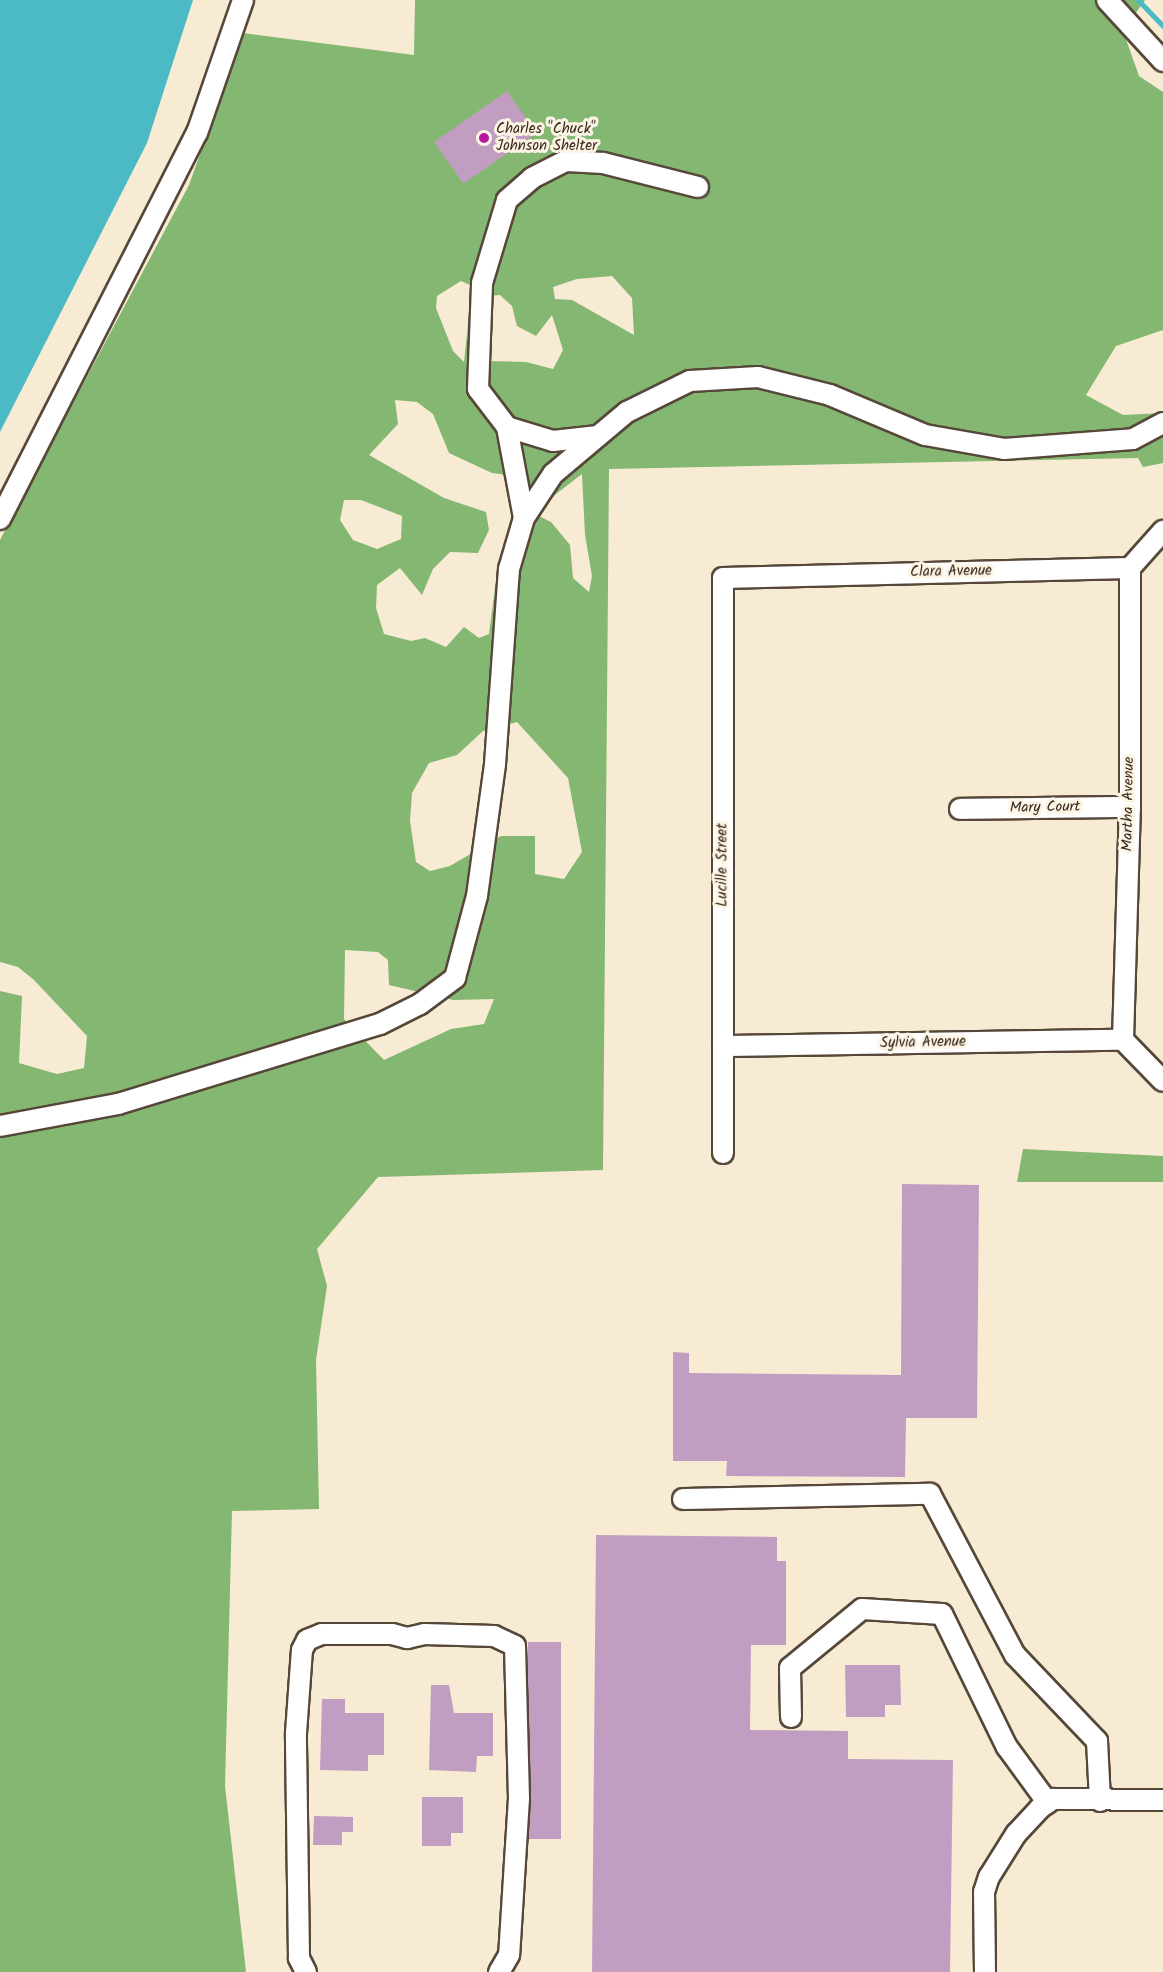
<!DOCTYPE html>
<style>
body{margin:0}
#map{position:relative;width:1163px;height:1972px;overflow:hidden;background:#f7ebd3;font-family:Kalam,sans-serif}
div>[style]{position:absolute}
.forest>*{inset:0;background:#84b772}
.water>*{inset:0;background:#4cbac5}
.stream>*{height:5px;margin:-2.5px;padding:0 2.5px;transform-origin:2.5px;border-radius:2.5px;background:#4cbac5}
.building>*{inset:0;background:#c19ec1;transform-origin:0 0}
.roads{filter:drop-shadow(2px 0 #574739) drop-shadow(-2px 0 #574739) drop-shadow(0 2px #574739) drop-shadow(0 -2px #574739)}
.minor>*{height:20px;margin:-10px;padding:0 10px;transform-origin:10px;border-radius:10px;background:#fff}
.dots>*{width:16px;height:16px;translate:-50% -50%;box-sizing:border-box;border:3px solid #fcf5e5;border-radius:50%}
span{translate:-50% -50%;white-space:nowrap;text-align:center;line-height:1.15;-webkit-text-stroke:6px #fcf5e5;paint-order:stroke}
.poi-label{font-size:15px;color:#3b2a1e}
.left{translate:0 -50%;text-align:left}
.street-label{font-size:15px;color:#3b2a1e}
</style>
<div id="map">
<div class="forest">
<i style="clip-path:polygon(evenodd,415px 0,1145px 0,1123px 31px,1139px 76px,1163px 92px,1163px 330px,1116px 346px,1086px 395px,1123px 415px,1163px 413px,1163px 463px,1143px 467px,1138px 458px,609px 469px,603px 1170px,378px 1177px,317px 1249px,327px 1286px,316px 1360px,319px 1509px,232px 1511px,225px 1786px,246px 1972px,0 1972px,0 991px,22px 996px,19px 1063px,57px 1074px,84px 1068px,87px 1036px,34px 980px,18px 967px,0 962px,0 540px,189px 185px,243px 33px,414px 55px,415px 0,612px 276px,632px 298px,634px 335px,572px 300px,555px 299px,553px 287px,577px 279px,612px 276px,415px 0,461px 281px,472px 286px,464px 362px,453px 351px,436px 308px,437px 296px,461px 281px,415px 0,500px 295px,512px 306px,517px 326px,536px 336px,552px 315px,563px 350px,553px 369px,526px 362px,484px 361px,489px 296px,500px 295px,415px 0,395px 400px,417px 402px,433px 414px,449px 453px,492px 473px,513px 476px,515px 505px,498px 565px,489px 634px,479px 638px,464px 627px,446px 647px,425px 638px,411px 641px,384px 634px,376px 608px,377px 585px,400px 568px,422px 595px,433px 569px,450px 552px,478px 553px,489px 530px,486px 512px,444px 498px,369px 455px,398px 424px,395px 400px,415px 0,582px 474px,585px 535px,592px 576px,589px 592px,573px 578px,570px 545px,551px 522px,537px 515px,551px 498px,582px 474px,415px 0,344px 500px,361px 500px,402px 516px,401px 539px,377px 549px,353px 540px,340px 520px,344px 500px,415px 0,517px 722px,568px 778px,582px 852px,564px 879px,535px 874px,535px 836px,501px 836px,450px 866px,430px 871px,416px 862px,410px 821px,412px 793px,429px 763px,457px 755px,483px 731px,517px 722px,415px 0,345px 950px,378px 952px,388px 960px,389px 985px,453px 1000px,494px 999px,484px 1024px,451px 1029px,384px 1060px,344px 1019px,345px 950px)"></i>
<i style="clip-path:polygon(1023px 1149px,1163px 1156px,1163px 1182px,1017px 1182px)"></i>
</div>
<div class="water">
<i style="clip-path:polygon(0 0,193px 0,147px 143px,0 432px)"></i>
</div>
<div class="stream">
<i style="left:1138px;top:0;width:36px;rotate:46deg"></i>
</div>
<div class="building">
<i style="left:507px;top:91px;width:51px;height:89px;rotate:55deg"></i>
<i style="clip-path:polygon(902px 1184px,979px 1185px,977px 1418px,906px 1418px,905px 1477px,726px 1476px,727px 1461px,673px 1461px,673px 1352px,689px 1353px,689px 1373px,901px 1375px)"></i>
<i style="clip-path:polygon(596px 1535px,777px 1537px,777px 1561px,786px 1561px,786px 1645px,751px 1645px,750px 1730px,848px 1731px,848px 1759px,953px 1760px,950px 1972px,592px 1972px)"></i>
<i style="left:528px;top:1642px;width:33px;height:197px"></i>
<i style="clip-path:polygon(845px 1665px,900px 1665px,901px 1705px,885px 1705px,885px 1717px,846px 1717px)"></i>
<i style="clip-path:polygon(431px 1685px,449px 1685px,454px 1713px,493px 1713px,493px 1756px,477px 1756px,476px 1772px,429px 1770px)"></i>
<i style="clip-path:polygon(322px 1699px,345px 1699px,345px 1713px,384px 1713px,384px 1755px,368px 1755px,368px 1771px,320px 1770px)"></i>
<i style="clip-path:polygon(422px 1797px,463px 1797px,463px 1833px,451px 1833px,451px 1846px,422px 1846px)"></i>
<i style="clip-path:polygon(314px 1816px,353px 1817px,353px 1832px,342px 1832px,342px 1845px,313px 1845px)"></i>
</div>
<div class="roads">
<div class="minor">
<i style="left:1107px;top:0;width:83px;rotate:47.4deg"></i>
<i style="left:507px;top:427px;width:48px;rotate:16.9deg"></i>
<i style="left:553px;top:441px;width:45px;rotate:-6.3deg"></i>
<i style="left:524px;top:518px;width:93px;rotate:-100.6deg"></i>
<i style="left:507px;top:427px;width:48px;rotate:-127.3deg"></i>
<i style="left:478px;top:389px;width:106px;rotate:-87.8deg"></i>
<i style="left:482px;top:283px;width:87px;rotate:-73.2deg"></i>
<i style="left:507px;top:200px;width:33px;rotate:-41deg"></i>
<i style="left:532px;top:178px;width:38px;rotate:-27deg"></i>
<i style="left:566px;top:161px;width:37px;rotate:3deg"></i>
<i style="left:603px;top:163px;width:98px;rotate:14.2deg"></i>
<i style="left:0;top:519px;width:433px;rotate:-63deg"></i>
<i style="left:197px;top:133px;width:141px;rotate:-70.9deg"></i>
<i style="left:960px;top:809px;width:170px;rotate:-0.7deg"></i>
<i style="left:1123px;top:1040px;width:233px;rotate:-88.3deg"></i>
<i style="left:1130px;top:807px;width:239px;rotate:-90deg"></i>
<i style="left:1123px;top:1040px;width:57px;rotate:45.7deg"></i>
<i style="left:723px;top:1046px;width:400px;rotate:-0.9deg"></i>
<i style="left:0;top:1126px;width:120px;rotate:-10.6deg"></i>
<i style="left:118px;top:1104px;width:274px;rotate:-17deg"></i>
<i style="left:380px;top:1024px;width:45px;rotate:-26.6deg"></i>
<i style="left:420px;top:1004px;width:44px;rotate:-36.6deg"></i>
<i style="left:455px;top:978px;width:85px;rotate:-75deg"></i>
<i style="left:477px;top:896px;width:133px;rotate:-82.2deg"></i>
<i style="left:495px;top:764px;width:196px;rotate:-85.9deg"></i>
<i style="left:509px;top:569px;width:53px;rotate:-73.6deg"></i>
<i style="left:524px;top:518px;width:53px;rotate:-56.6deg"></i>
<i style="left:553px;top:474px;width:97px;rotate:-40deg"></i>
<i style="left:627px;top:412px;width:70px;rotate:-26.2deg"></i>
<i style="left:690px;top:381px;width:68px;rotate:-3.4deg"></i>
<i style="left:758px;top:377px;width:74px;rotate:14deg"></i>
<i style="left:830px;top:395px;width:103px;rotate:22.8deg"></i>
<i style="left:925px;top:435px;width:80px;rotate:10deg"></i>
<i style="left:1004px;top:449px;width:129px;rotate:-4.4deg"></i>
<i style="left:1133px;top:439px;width:34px;rotate:-28deg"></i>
<i style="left:723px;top:1153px;width:575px;rotate:-90deg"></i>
<i style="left:723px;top:578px;width:407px;rotate:-1.4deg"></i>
<i style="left:1130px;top:568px;width:50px;rotate:-48.3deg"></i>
<i style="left:683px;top:1499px;width:247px;rotate:-1.2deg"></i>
<i style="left:930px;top:1494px;width:182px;rotate:62.2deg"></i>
<i style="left:1015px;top:1655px;width:119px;rotate:46.4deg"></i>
<i style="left:1097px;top:1741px;width:60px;rotate:87.1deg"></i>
<i style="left:791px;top:1717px;width:49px;rotate:-91.2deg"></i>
<i style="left:790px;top:1668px;width:93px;rotate:-39.3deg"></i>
<i style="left:862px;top:1609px;width:80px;rotate:3.6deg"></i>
<i style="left:942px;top:1614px;width:148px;rotate:64deg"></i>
<i style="left:1007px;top:1747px;width:69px;rotate:53.8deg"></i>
<i style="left:306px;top:1972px;width:16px;rotate:-117deg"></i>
<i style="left:299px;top:1958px;width:225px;rotate:-90.8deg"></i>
<i style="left:296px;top:1733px;width:83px;rotate:-85.9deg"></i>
<i style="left:302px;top:1650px;width:11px;rotate:-63deg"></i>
<i style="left:307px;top:1640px;width:16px;rotate:-22deg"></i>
<i style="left:322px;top:1634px;width:70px"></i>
<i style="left:392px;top:1634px;width:16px;rotate:15deg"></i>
<i style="left:407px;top:1638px;width:17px;rotate:-13deg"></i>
<i style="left:424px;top:1634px;width:70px;rotate:1.6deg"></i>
<i style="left:494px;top:1636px;width:23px;rotate:25deg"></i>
<i style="left:515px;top:1646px;width:152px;rotate:88.5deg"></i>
<i style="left:519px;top:1798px;width:157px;rotate:93.6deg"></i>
<i style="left:509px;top:1955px;width:20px;rotate:120deg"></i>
<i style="left:985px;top:1972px;width:80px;rotate:-90.7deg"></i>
<i style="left:984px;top:1892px;width:16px;rotate:-72deg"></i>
<i style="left:989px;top:1877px;width:51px;rotate:-57.9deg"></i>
<i style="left:1016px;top:1834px;width:35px;rotate:-47deg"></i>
<i style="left:1040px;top:1808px;width:16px;rotate:-35deg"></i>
<i style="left:1053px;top:1799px;width:110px;rotate:0.5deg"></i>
</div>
</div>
<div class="dots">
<i style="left:484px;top:138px;background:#b5179e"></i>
</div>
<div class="poi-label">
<span class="left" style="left:496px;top:138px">Charles "Chuck"<br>Johnson Shelter</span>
</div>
<div class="street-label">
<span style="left:951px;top:572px;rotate:-1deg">Clara Avenue</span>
<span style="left:1129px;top:804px;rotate:-89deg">Martha Avenue</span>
<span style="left:1045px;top:808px;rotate:-1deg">Mary Court</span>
<span style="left:723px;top:865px;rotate:-90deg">Lucille Street</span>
<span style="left:923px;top:1043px;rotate:-1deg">Sylvia Avenue</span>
</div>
</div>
